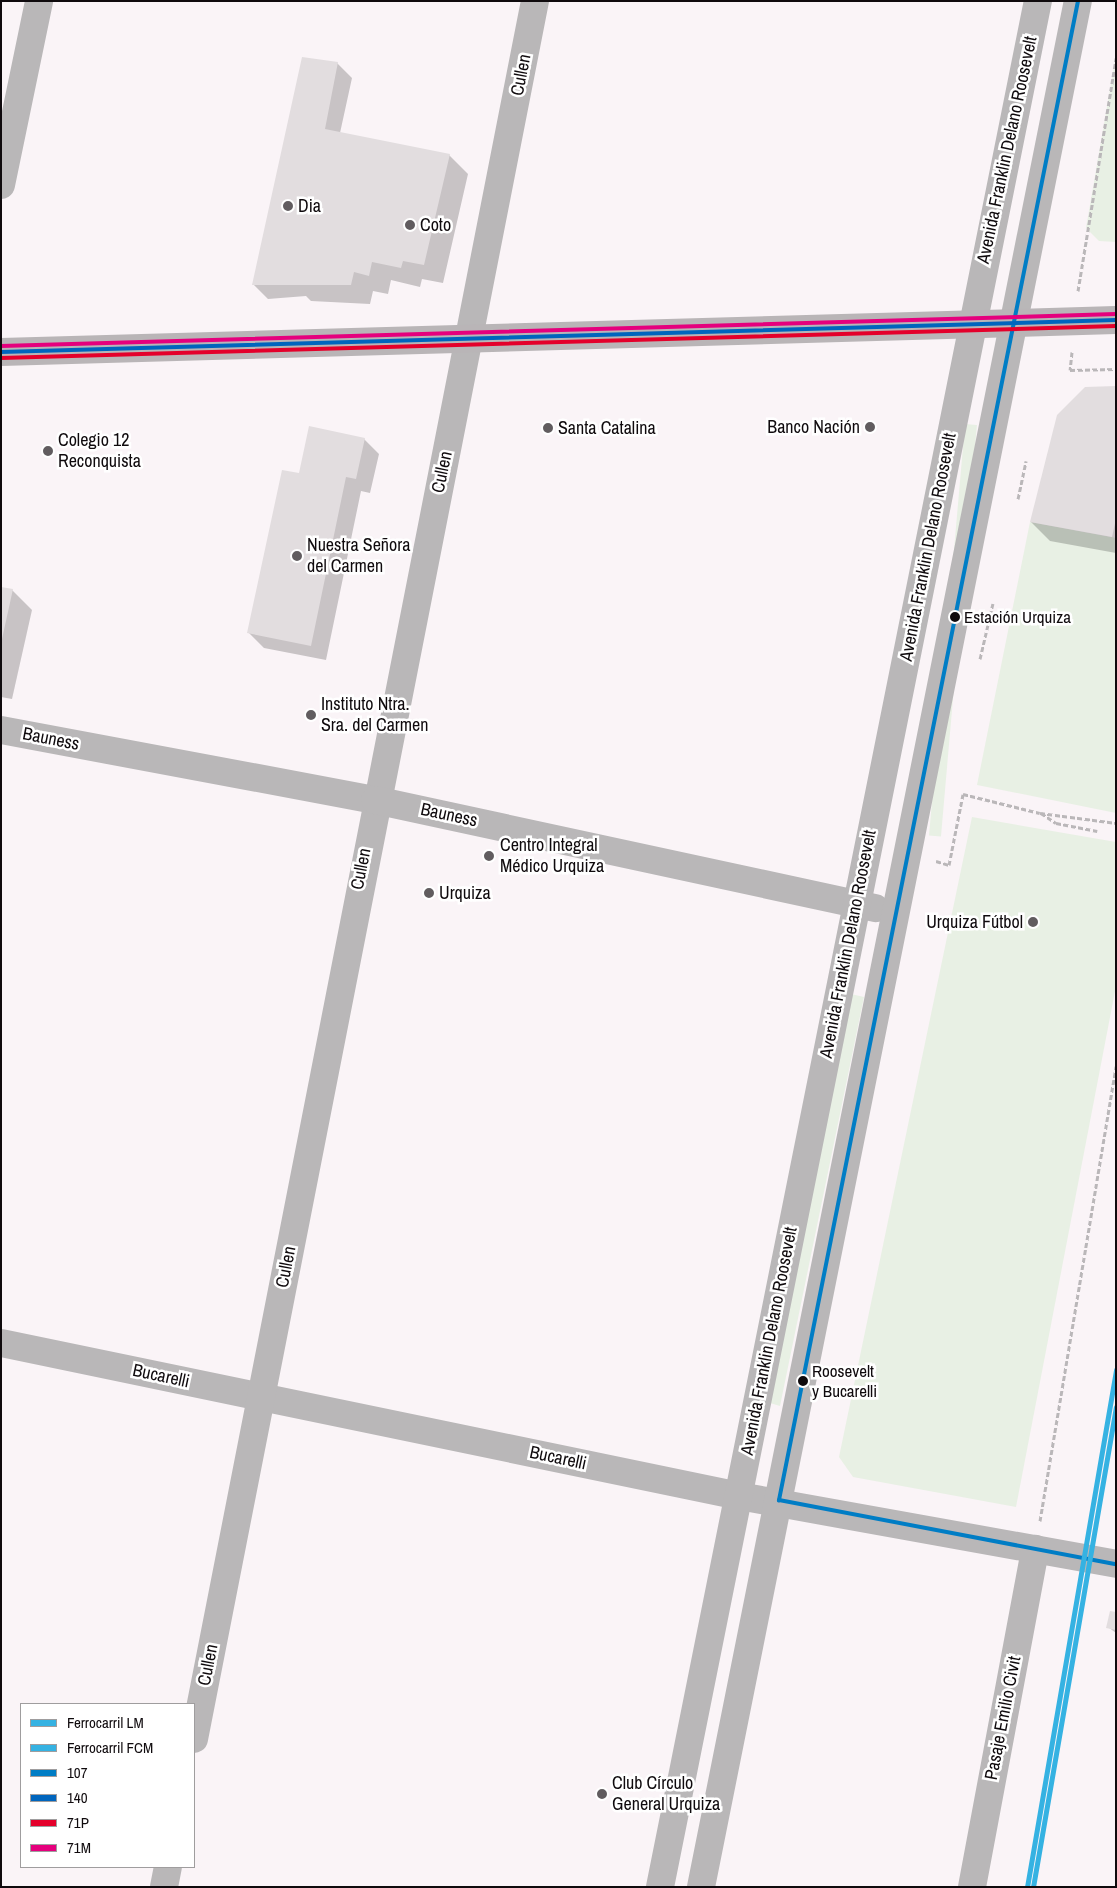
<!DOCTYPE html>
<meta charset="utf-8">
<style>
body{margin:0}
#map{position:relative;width:1117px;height:1888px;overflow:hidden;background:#faf4f7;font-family:"Archivo Narrow",sans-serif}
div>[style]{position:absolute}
.green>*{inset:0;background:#e8f0e4;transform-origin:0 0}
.shadow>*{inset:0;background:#0003}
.building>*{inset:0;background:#e2dddf}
.path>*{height:3px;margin-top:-1.5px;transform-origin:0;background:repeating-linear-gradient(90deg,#bab7b9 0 5px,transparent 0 7.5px)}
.minor>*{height:28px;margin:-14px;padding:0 14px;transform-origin:14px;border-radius:14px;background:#b9b7b8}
.tertiary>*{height:28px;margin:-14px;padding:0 14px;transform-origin:14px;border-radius:14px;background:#b9b7b8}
.secondary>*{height:28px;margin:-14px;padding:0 14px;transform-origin:14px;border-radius:14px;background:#b9b5b7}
.bus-1>*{height:4px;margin:-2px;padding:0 2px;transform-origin:2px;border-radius:2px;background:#007dc5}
.bus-2>*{height:4px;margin:-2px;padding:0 2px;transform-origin:2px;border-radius:2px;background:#0065bd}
.bus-3>*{height:4px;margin:-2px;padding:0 2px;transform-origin:2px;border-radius:2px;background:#e4002b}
.bus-4>*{height:4px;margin:-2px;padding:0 2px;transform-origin:2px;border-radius:2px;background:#e5007d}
.rail-1>*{height:5px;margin:-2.5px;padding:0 2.5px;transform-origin:2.5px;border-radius:2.5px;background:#35b2e2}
.rail-2>*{height:5px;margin:-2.5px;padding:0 2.5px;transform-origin:2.5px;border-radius:2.5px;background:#35b2e2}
.dots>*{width:14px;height:14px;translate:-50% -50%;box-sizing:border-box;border:2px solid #fff;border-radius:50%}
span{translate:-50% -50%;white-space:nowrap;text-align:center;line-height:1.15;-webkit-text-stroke:5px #fff;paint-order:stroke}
.bus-label{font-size:17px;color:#0f0a0d}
.left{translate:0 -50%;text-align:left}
.street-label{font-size:18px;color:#0f0a0d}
.poi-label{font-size:18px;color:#0f0a0d}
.right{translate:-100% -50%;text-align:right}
.frame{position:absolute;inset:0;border:2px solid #0f0a0d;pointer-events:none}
.legend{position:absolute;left:20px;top:1703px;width:175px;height:165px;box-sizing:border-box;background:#fff;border:1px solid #9f9d9e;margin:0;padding:6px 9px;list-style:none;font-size:15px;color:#0f0a0d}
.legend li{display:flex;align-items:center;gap:10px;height:25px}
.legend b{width:25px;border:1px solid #9f9d9e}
</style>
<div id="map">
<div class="green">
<i style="clip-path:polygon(1116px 55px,1116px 242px,1099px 241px,1086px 228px)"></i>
<i style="left:965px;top:424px;width:12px;height:413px;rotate:5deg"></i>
<i style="clip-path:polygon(1030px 522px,1116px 538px,1116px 813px,977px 785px)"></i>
<i style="clip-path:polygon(972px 817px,1116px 842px,1116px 986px,1016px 1507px,853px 1477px,839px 1457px)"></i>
<i style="clip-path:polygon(851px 994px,864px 997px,780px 1406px,770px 1403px)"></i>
</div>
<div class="shadow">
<i style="clip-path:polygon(337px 63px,352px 78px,340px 133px,449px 155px,468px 174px,443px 283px,422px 279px,420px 287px,391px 280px,388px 294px,373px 291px,370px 304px,311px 301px,306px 296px,268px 299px,253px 284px)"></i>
<i style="clip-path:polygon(1116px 387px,1116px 553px,1050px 541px,1031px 522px)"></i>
<i style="clip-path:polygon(364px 439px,379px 454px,370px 493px,361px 491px,326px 660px,264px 648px,249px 633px,300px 475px)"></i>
<i style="clip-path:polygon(1px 588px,12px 590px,32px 610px,12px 699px,1px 697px)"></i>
<i style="clip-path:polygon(1116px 1613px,1116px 1633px,1108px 1627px)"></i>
</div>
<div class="building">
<i style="clip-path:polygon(302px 57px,338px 62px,325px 129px,450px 154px,424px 265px,403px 261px,401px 268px,372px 262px,369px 276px,354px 272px,351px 285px,252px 285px)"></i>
<i style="clip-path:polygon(1116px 386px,1116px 519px,1112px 537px,1030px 522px,1057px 415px,1085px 387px)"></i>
<i style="clip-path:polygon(309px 426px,365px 438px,356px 479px,346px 477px,311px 646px,247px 633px,282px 470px,299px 473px)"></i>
<i style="clip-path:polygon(1px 587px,13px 589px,2px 639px,1px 639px)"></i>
<i style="clip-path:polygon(1110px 1611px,1116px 1612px,1116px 1630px,1106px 1628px)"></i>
</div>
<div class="path">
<i style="left:1078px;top:291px;width:236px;rotate:-80.7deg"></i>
<i style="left:1072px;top:352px;width:18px;rotate:96deg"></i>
<i style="left:1070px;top:370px;width:46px;rotate:-1.2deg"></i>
<i style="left:1018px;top:499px;width:39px;rotate:-78deg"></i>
<i style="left:980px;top:659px;width:57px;rotate:-76.9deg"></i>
<i style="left:1041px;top:813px;width:18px;rotate:34deg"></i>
<i style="left:1056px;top:823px;width:42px;rotate:11deg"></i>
<i style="left:936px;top:861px;width:14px;rotate:17deg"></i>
<i style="left:949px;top:865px;width:72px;rotate:-78.8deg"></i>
<i style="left:963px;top:794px;width:79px;rotate:13.9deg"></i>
<i style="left:1040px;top:813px;width:77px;rotate:7.5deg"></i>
<i style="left:1040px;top:1521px;width:461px;rotate:-80.5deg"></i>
</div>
<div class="minor">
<i style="left:1px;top:185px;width:188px;rotate:-78.3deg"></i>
<i style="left:1px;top:1343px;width:754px;rotate:11.71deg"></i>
<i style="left:739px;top:1496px;width:383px;rotate:10.2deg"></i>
<i style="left:194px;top:1739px;width:1771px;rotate:-78.9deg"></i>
<i style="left:164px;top:1887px;width:20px;rotate:-79deg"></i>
<i style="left:972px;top:1887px;width:344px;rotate:-79.4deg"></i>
</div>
<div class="tertiary">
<i style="left:1px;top:730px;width:380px;rotate:10.6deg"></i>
<i style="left:375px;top:800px;width:512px;rotate:12.19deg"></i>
<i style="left:660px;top:1887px;width:1924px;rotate:-78.67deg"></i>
<i style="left:701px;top:1887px;width:1923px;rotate:-78.7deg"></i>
</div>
<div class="secondary">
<i style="left:1px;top:352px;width:1115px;rotate:-1.64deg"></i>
</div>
<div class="bus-1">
<i style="left:1078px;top:1px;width:1529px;rotate:101.28deg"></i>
<i style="left:779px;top:1500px;width:343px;rotate:10.8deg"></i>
</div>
<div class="bus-2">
<i style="left:1px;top:352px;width:1115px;rotate:-1.64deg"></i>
</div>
<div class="bus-3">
<i style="left:1px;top:358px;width:1115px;rotate:-1.64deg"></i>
</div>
<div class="bus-4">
<i style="left:1px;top:346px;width:1115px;rotate:-1.64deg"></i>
</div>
<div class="rail-1">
<i style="left:1027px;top:1887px;width:525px;rotate:-80.23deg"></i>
</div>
<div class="rail-2">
<i style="left:1033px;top:1887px;width:487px;rotate:-80.2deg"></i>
</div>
<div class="dots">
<i style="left:288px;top:206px;background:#615c5f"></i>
<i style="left:410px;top:225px;background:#615c5f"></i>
<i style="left:870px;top:427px;background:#615c5f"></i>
<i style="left:548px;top:428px;background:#615c5f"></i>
<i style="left:48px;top:451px;background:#615c5f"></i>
<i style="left:297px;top:556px;background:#615c5f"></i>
<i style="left:955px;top:617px;background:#0f0a0d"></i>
<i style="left:311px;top:715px;background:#615c5f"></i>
<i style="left:489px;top:856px;background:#615c5f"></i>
<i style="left:429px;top:893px;background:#615c5f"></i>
<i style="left:1033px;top:922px;background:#615c5f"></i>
<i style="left:803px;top:1381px;background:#0f0a0d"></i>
<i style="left:602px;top:1794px;background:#615c5f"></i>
</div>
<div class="bus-label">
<span class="left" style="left:964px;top:617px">Estación Urquiza</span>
<span class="left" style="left:812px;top:1381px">Roosevelt<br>y Bucarelli</span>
</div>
<div class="street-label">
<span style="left:521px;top:75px;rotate:-79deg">Cullen</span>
<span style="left:1007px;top:150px;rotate:-78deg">Avenida Franklin Delano Roosevelt</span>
<span style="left:442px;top:472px;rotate:-78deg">Cullen</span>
<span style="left:928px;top:547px;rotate:-79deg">Avenida Franklin Delano Roosevelt</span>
<span style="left:51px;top:739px;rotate:11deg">Bauness</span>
<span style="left:449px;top:815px;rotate:12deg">Bauness</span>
<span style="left:361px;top:869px;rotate:-79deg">Cullen</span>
<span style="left:848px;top:944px;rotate:-79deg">Avenida Franklin Delano Roosevelt</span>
<span style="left:286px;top:1267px;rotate:-79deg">Cullen</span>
<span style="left:769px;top:1341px;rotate:-79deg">Avenida Franklin Delano Roosevelt</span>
<span style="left:161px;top:1376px;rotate:12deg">Bucarelli</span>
<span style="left:558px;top:1458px;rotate:12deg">Bucarelli</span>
<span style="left:208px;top:1665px;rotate:-79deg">Cullen</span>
<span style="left:1003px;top:1718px;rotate:-79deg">Pasaje Emilio Civit</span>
</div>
<div class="poi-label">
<span class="left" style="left:298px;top:206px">Dia</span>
<span class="left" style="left:420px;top:225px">Coto</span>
<span class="right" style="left:860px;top:427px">Banco Nación</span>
<span class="left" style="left:558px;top:428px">Santa Catalina</span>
<span class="left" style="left:58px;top:451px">Colegio 12<br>Reconquista</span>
<span class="left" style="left:307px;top:556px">Nuestra Señora<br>del Carmen</span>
<span class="left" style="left:321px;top:715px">Instituto Ntra.<br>Sra. del Carmen</span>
<span class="left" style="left:500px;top:856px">Centro Integral<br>Médico Urquiza</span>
<span class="left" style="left:439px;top:893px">Urquiza</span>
<span class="right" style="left:1023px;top:922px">Urquiza Fútbol</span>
<span class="left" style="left:612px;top:1794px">Club Círculo<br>General Urquiza</span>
</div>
<div class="frame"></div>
<ul class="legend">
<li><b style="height:6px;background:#35b2e2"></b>Ferrocarril LM</li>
<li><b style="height:6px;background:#35b2e2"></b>Ferrocarril FCM</li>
<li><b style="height:6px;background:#007dc5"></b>107</li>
<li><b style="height:6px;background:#0065bd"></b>140</li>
<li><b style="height:6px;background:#e4002b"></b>71P</li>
<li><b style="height:6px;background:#e5007d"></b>71M</li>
</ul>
</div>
